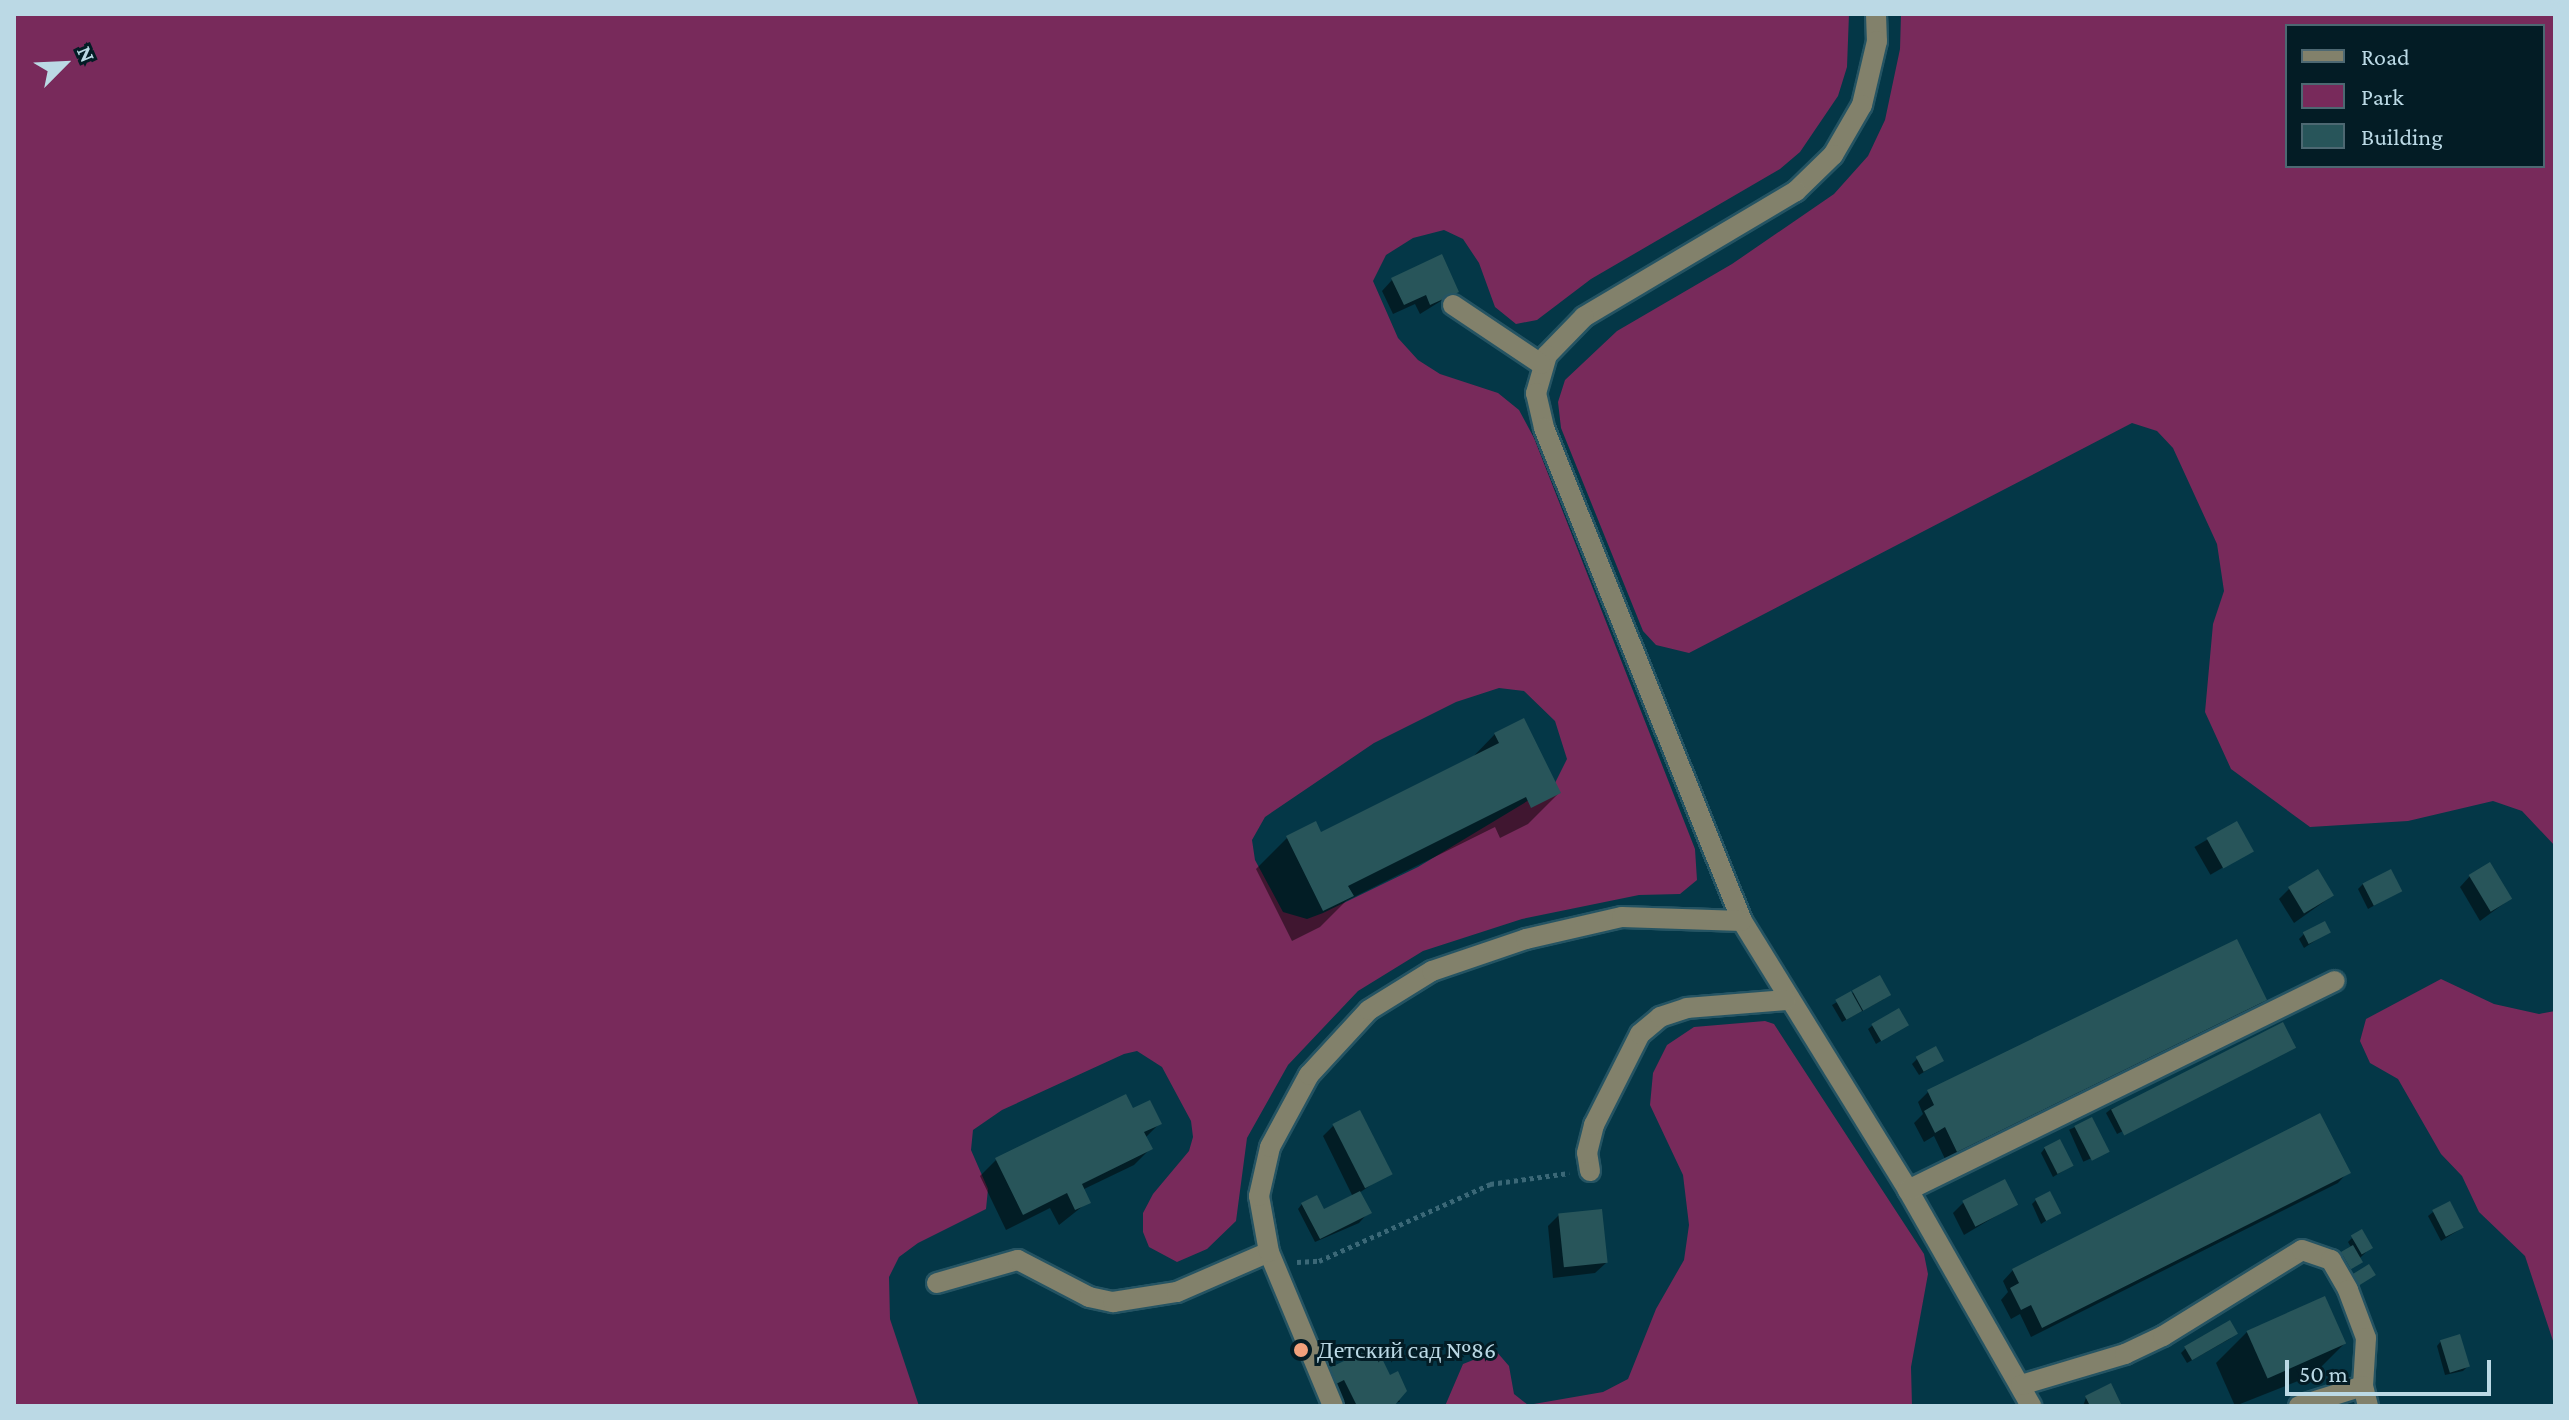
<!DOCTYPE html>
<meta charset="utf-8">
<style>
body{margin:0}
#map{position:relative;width:2569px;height:1420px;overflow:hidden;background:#043747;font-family:"Crimson Pro",serif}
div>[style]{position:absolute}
.green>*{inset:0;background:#782a5b}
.shadow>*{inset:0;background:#0007;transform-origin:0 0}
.building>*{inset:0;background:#28555a;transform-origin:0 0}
.path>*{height:5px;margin-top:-2.5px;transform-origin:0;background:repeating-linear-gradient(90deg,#3b6877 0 4px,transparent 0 8px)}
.roads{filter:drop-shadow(2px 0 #255463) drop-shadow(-2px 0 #255463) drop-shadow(0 2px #255463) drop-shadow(0 -2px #255463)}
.minor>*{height:20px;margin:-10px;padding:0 10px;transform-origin:10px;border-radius:10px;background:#82816b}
.dots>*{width:22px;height:22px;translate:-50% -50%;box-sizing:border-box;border:4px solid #031c25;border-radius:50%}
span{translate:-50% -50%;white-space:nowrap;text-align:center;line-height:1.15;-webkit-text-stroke:6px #031c25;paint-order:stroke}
.poi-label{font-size:24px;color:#bbd9e5}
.left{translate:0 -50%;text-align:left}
.frame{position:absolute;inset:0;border:16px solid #bbd9e5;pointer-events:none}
.legend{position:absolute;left:2285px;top:24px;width:260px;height:144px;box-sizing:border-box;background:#031c25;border:2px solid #4d6872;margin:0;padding:10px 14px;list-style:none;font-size:24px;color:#bbd9e5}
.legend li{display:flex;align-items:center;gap:16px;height:40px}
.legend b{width:40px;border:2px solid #4d6872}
.north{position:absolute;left:24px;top:24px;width:80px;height:80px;-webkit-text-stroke:6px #031c25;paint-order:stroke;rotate:66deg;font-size:22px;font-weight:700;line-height:32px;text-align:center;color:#bbd9e5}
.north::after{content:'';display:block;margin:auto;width:28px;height:36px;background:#bbd9e5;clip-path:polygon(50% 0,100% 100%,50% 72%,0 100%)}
.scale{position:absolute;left:2285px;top:1360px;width:206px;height:36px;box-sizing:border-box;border:4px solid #bbd9e5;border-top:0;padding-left:10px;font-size:24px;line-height:28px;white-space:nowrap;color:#bbd9e5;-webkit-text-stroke:6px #031c25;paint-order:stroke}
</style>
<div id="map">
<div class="green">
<i style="clip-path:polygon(evenodd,14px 14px,1849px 14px,1847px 67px,1838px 96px,1800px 152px,1780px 169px,1591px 279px,1537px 320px,1516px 324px,1495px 307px,1479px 263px,1463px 239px,1444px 230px,1413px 238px,1386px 255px,1373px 281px,1398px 338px,1418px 360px,1440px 374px,1498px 393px,1519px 410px,1534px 438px,1695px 849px,1697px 880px,1680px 894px,1639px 895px,1522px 919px,1423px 951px,1358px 991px,1288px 1065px,1247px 1138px,1236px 1221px,1207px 1249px,1177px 1262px,1149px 1247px,1143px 1232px,1143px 1213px,1153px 1194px,1189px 1151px,1193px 1137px,1191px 1121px,1162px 1067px,1137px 1051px,1124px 1054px,1002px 1110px,973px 1130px,971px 1150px,988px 1189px,986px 1209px,918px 1243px,899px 1257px,889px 1277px,890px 1319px,919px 1406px,14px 1406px,14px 14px,1499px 688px,1524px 691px,1555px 721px,1567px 759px,1554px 785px,1418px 867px,1323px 913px,1307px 919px,1283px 912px,1255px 860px,1252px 840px,1265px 817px,1374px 743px,1456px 702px,1499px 688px)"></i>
<i style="clip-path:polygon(evenodd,1901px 14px,2555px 14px,2555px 846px,2522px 811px,2493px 801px,2408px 821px,2310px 827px,2231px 769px,2205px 712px,2213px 624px,2224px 591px,2217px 544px,2173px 448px,2157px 431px,2132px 423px,1689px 653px,1656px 645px,1643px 631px,1561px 428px,1558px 402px,1565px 380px,1617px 331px,1732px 264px,1834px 194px,1868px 156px,1885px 120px,1900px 49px,1901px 14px,2287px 26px,2543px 26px,2543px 166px,2287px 166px,2287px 26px)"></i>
<i style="clip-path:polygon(2441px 979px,2494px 1004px,2539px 1014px,2555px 1011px,2555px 1347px,2525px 1256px,2479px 1212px,2462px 1176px,2441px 1154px,2398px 1079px,2370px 1063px,2360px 1041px,2366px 1019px)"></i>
<i style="clip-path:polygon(1765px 1021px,1774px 1024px,1924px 1254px,1928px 1274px,1911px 1367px,1912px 1406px,1445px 1406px,1463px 1364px,1496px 1351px,1509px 1366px,1514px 1394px,1528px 1405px,1603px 1392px,1628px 1379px,1656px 1309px,1684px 1260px,1689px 1225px,1683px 1175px,1650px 1105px,1653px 1073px,1667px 1045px,1694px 1027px)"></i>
</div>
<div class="shadow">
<i style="clip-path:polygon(1392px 280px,1457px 291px,1420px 314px,1415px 304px,1393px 314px,1382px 291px)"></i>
<i style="clip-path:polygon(1495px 734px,1559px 793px,1528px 824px,1500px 838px,1495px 827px,1346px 901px,1320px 927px,1292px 941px,1256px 869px,1287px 838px,1320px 834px,1469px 761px)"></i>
<i style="left:2236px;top:823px;width:32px;height:48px;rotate:60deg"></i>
<i style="clip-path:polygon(2470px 876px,2510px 899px,2480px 921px,2460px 887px)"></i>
<i style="clip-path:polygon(2363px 884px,2400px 891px,2368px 909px,2358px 889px)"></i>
<i style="clip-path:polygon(2290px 888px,2332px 896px,2294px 923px,2279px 899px)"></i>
<i style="clip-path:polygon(2328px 932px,2304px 948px,2299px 939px,2304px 934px)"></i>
<i style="clip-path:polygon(1879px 977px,1884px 999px,1842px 1022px,1832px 1005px)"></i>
<i style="clip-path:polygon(2265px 1000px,2254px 1010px,1946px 1161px,1934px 1136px,1924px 1142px,1914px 1123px,1923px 1114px,1918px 1102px,1928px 1092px)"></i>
<i style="clip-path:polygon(1873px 1025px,1906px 1025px,1876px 1044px,1868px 1029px)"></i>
<i style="clip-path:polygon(2291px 1048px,2117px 1134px,2106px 1113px,2111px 1109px)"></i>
<i style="clip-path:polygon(1917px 1059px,1942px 1061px,1919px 1075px,1912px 1064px)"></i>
<i style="left:2091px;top:1120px;width:35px;height:24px;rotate:66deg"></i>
<i style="clip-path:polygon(1159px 1124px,1145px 1138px,1150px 1149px,1134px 1165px,1082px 1190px,1088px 1202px,1059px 1225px,1050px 1208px,1006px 1230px,980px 1176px,996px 1160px)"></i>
<i style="clip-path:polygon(1334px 1125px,1389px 1173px,1359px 1193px,1369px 1212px,1359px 1223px,1315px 1242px,1298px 1209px,1302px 1204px,1323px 1213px,1353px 1197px,1323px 1136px)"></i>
<i style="clip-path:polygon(2045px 1148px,2071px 1166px,2053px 1177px,2041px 1153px)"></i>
<i style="clip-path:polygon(2348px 1172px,2338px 1183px,2031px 1337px,2020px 1314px,2011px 1319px,2001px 1300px,2008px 1292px,2003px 1281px,2013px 1270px)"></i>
<i style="clip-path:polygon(2036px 1200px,2058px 1213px,2041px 1224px,2032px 1204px)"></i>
<i style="clip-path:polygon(1963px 1203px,2016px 1204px,1964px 1235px,1953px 1213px)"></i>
<i style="clip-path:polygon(2433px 1212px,2462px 1228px,2441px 1241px,2428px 1216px)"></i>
<i style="clip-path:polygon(1559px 1215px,1606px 1263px,1595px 1273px,1553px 1278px,1548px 1226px)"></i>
<i style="clip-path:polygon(2352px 1238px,2366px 1252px,2346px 1272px,2338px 1259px,2352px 1249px,2348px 1242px)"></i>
<i style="clip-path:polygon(2324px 1298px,2344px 1344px,2313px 1375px,2235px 1406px,2216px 1363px,2247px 1332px)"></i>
<i style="clip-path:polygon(2231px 1338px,2187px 1363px,2181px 1353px,2186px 1348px)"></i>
<i style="clip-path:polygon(2441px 1341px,2468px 1366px,2463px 1371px,2445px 1375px,2437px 1346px)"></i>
<i style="clip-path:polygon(1330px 1369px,1398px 1397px,1400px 1402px,1341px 1406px,1319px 1380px)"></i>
<i style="clip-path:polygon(2086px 1398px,2119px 1406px,2083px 1406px)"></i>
</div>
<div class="building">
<i style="clip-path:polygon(1442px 254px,1459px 292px,1430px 305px,1426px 295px,1404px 305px,1391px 278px)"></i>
<i style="clip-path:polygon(1524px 718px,1561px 793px,1531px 808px,1526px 797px,1348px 886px,1354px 896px,1323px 911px,1286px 836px,1316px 821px,1321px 832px,1499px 743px,1494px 733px)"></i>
<i style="left:2237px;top:821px;width:35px;height:35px;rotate:61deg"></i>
<i style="left:2490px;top:862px;width:43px;height:25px;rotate:59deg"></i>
<i style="left:2318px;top:869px;width:31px;height:35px;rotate:59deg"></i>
<i style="left:2391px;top:869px;width:25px;height:32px;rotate:63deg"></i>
<i style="left:2325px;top:921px;width:13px;height:25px;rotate:63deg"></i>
<i style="clip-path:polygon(2237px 939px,2267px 1000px,1957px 1152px,1945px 1127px,1935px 1133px,1924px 1111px,1934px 1105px,1927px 1090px)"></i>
<i style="left:1880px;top:975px;width:23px;height:32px;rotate:61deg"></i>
<i style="left:1851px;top:991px;width:23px;height:18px;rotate:61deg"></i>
<i style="left:1899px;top:1008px;width:20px;height:32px;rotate:60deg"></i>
<i style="left:2283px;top:1022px;width:29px;height:193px;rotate:63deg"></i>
<i style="left:1936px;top:1046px;width:17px;height:23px;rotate:62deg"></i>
<i style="clip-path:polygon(1126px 1094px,1133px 1108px,1150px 1100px,1162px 1124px,1144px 1132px,1153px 1149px,1082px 1184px,1091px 1203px,1075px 1210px,1067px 1193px,1023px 1215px,995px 1158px)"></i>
<i style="left:1360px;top:1110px;width:72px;height:31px;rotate:63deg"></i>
<i style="clip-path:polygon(2320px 1113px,2351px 1173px,2042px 1328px,2031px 1305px,2021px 1310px,2010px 1288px,2019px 1283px,2012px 1269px)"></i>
<i style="left:2092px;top:1117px;width:39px;height:20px;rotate:63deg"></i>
<i style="left:2060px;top:1139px;width:30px;height:18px;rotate:63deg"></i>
<i style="left:2005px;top:1179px;width:29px;height:48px;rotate:63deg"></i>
<i style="clip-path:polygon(1360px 1191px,1372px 1213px,1320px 1239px,1301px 1203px,1317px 1195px,1324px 1209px)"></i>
<i style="left:2050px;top:1191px;width:25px;height:17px;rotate:63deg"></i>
<i style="left:2450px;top:1201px;width:30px;height:20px;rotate:63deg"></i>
<i style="left:1602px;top:1209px;width:54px;height:44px;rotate:84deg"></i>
<i style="left:2362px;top:1229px;width:22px;height:13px;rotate:60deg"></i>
<i style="left:2353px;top:1245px;width:20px;height:14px;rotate:60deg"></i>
<i style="left:2369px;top:1264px;width:13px;height:20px;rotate:58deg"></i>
<i style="left:2325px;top:1296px;width:52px;height:86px;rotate:66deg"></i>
<i style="left:2230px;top:1320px;width:16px;height:53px;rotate:60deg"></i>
<i style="left:2460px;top:1334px;width:34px;height:21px;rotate:73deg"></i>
<i style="clip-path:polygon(1376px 1346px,1390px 1375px,1398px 1371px,1407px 1391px,1394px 1406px,1357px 1406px,1344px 1380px,1336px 1384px,1329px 1368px)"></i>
<i style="clip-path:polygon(2111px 1383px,2122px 1406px,2090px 1406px,2085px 1396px)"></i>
</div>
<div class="path">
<i style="left:1297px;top:1262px;width:22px;rotate:-3deg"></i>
<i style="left:1319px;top:1261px;width:188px;rotate:-24.2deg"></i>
<i style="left:1490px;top:1184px;width:80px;rotate:-7.9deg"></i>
</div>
<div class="roads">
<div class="minor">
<i style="left:1876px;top:14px;width:27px;rotate:88deg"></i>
<i style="left:1877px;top:41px;width:66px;rotate:103.2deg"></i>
<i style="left:1862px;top:105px;width:58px;rotate:120.1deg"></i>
<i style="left:1833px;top:155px;width:52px;rotate:135.8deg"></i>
<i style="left:1796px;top:191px;width:247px;rotate:149.3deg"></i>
<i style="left:1584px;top:317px;width:53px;rotate:134.2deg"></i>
<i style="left:1547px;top:355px;width:40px;rotate:106deg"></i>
<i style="left:1536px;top:393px;width:36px;rotate:77deg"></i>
<i style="left:1544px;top:428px;width:531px;rotate:68.12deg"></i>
<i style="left:1742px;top:921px;width:316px;rotate:58.3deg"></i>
<i style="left:1908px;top:1190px;width:249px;rotate:60.3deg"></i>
<i style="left:1453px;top:305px;width:106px;rotate:33.8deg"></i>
<i style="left:1590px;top:1171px;width:18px;rotate:-99deg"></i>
<i style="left:1587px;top:1153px;width:29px;rotate:-76deg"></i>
<i style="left:1594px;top:1125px;width:102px;rotate:-63.2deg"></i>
<i style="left:1640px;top:1034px;width:26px;rotate:-40deg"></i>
<i style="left:1660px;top:1017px;width:28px;rotate:-18deg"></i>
<i style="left:1687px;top:1008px;width:99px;rotate:-4.6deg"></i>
<i style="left:1908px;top:1190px;width:475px;rotate:-26.1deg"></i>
<i style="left:937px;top:1283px;width:84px;rotate:-15.9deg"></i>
<i style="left:1018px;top:1260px;width:80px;rotate:27.5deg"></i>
<i style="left:1089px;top:1297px;width:25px;rotate:12deg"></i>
<i style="left:1113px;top:1302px;width:65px;rotate:-8.9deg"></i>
<i style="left:1177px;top:1292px;width:100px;rotate:-23.5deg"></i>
<i style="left:2021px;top:1385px;width:109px;rotate:-16.6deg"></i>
<i style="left:2125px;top:1354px;width:42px;rotate:-25.3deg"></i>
<i style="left:2163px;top:1336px;width:163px;rotate:-31.7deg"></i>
<i style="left:2302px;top:1250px;width:31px;rotate:19deg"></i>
<i style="left:2331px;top:1260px;width:34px;rotate:60deg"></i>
<i style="left:2348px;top:1290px;width:51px;rotate:69.4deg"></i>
<i style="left:2366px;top:1338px;width:48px;rotate:93.6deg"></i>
<i style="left:2363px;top:1386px;width:21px;rotate:76deg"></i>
<i style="left:1333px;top:1406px;width:167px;rotate:-112.6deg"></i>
<i style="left:1269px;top:1252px;width:57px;rotate:-100.1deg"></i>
<i style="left:1259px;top:1196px;width:50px;rotate:-77.3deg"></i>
<i style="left:1270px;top:1147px;width:82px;rotate:-61.6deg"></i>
<i style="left:1309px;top:1075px;width:88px;rotate:-47.3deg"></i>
<i style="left:1369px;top:1010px;width:74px;rotate:-31.8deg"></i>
<i style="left:1432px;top:971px;width:99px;rotate:-18.8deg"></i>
<i style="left:1526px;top:939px;width:98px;rotate:-12.9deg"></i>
<i style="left:1622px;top:917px;width:120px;rotate:1.9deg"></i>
<i style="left:2299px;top:1406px;width:67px;rotate:-17.4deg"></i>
</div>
</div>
<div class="dots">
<i style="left:1301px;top:1350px;background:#f1a17c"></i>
</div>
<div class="poi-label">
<span class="left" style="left:1317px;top:1350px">Детский сад №86</span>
</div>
<div class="frame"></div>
<ul class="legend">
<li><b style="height:10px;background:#82816b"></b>Road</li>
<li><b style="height:22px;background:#782a5b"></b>Park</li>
<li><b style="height:22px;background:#28555a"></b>Building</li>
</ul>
<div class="north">N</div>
<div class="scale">50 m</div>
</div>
